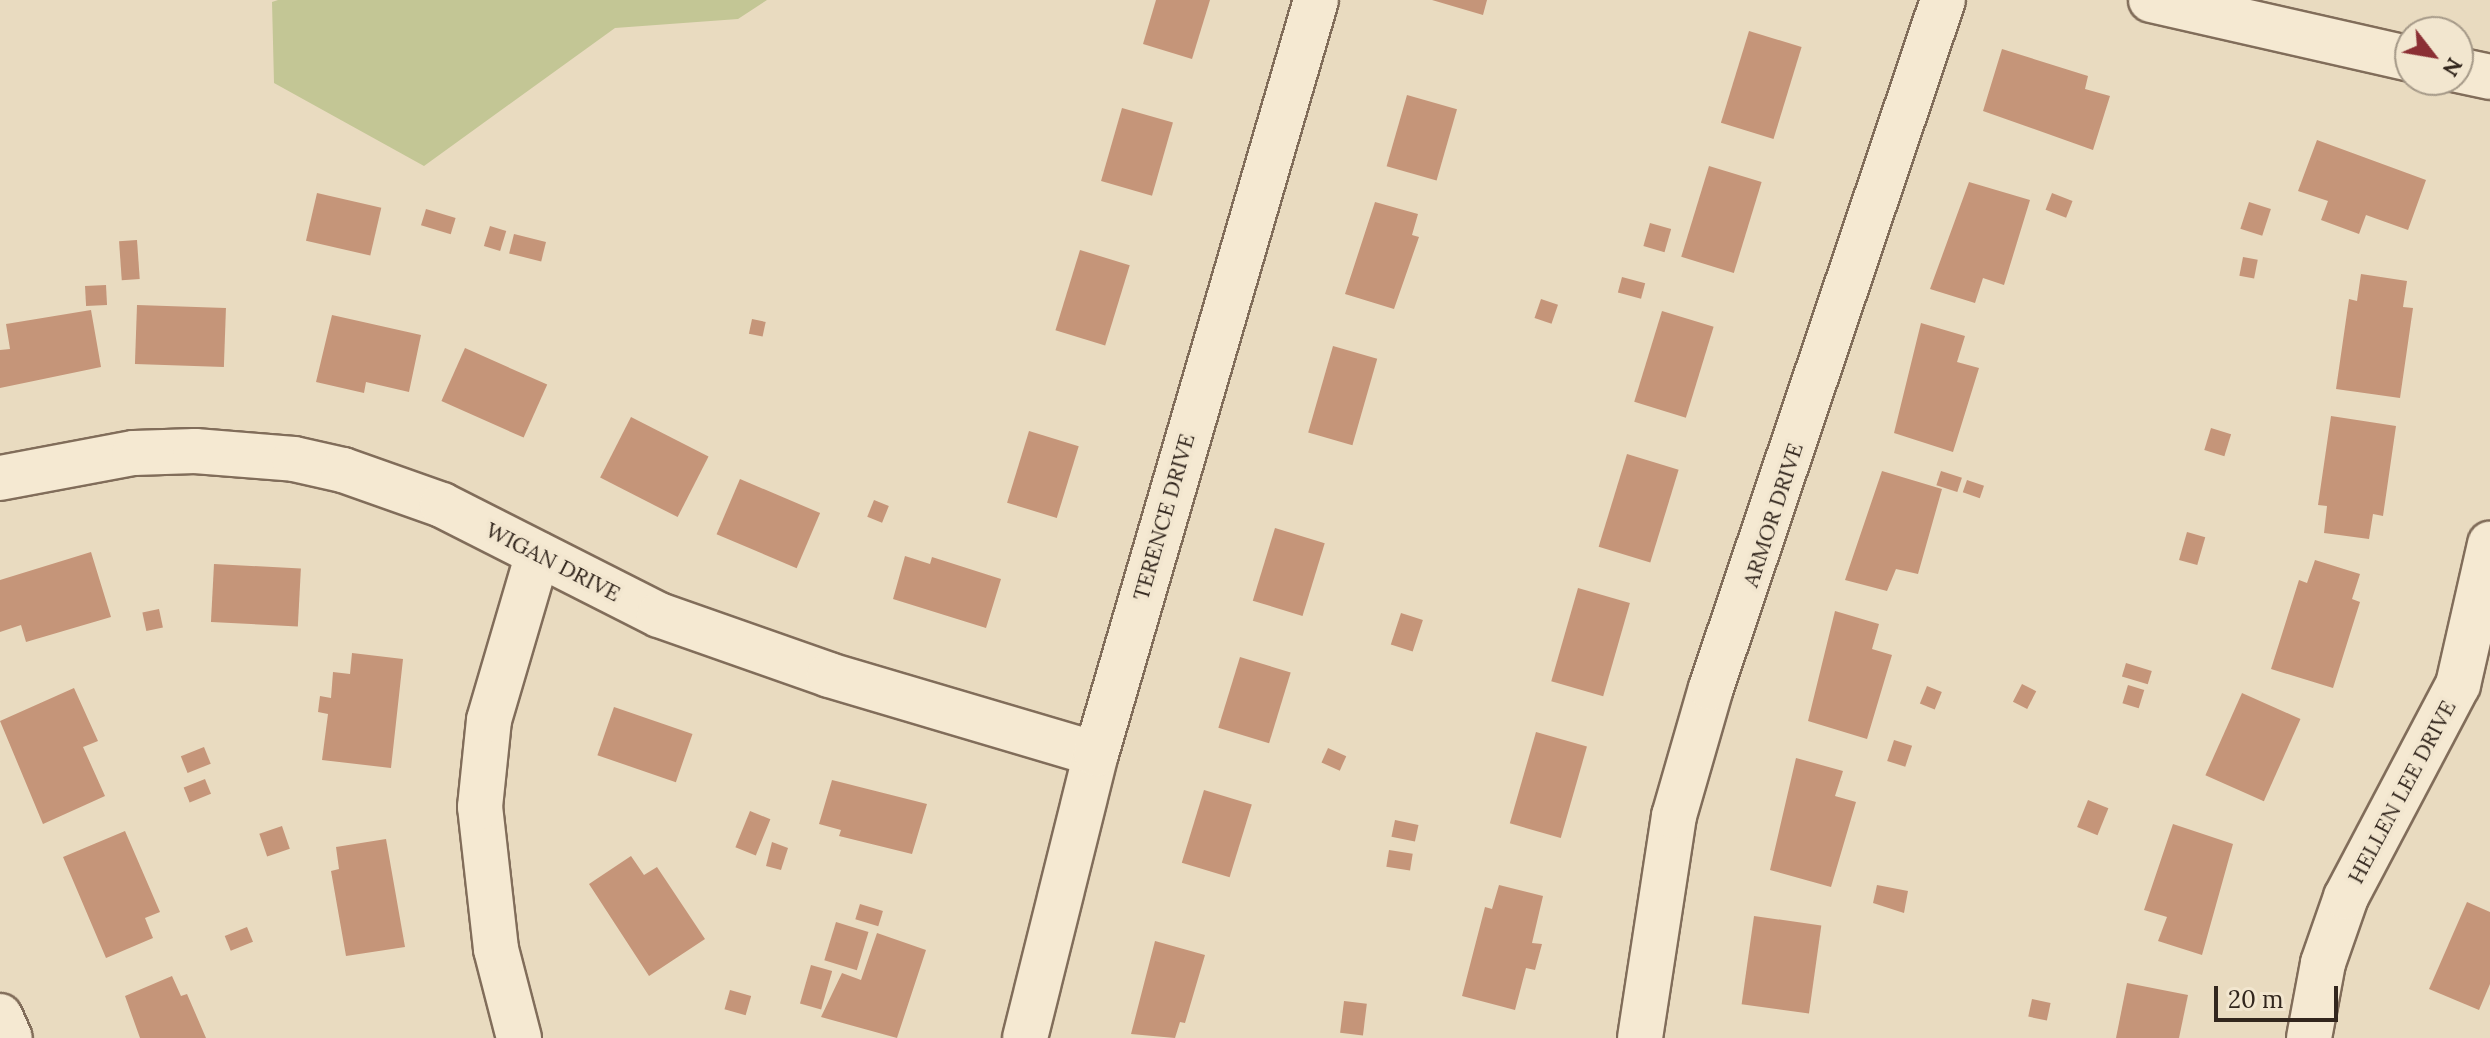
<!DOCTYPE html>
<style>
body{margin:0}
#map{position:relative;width:2490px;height:1038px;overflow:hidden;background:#e9dbc0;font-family:Lora,serif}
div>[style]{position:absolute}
.green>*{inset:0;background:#c3c695}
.building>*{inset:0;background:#c59579;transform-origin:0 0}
.roads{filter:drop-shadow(2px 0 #816d5a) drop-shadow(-2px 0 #816d5a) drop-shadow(0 2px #816d5a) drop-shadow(0 -2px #816d5a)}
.street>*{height:44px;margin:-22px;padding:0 22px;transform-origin:22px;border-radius:22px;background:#f5e9d2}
.secondary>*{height:44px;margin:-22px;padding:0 22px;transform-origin:22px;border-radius:22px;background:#f5e9d2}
span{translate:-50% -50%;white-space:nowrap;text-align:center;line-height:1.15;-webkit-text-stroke:7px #f2e6cf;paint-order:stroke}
.street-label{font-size:22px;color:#32261d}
.north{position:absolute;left:2394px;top:16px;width:80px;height:80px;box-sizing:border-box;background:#f2e6cf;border:2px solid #a59988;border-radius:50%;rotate:121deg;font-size:22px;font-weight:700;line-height:32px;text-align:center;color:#32261d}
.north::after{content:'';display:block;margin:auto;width:28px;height:36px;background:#8b2f34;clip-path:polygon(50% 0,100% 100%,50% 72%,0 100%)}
.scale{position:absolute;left:2214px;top:986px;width:124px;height:36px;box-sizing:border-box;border:4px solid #32261d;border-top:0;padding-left:10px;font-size:24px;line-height:28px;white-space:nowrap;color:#32261d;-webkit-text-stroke:6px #f2e6cf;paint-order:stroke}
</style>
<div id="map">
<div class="green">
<i style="clip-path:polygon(278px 0,767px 0,738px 19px,615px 28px,424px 166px,274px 83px,272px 2px)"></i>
</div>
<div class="building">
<i style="clip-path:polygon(1156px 0,1210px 0,1192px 59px,1143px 44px)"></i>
<i style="clip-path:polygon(1432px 0,1487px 0,1483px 15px)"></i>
<i style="left:1749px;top:31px;width:55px;height:96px;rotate:17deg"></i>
<i style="clip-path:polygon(2002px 49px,2088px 76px,2085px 89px,2110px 96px,2093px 150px,1983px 111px)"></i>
<i style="left:1407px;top:95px;width:52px;height:74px;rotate:16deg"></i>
<i style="left:1122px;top:108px;width:53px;height:76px;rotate:16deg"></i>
<i style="clip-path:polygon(2317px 140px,2426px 180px,2408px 230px,2366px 215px,2359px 234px,2321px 220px,2328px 201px,2298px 191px)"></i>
<i style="left:1709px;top:166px;width:55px;height:95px;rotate:17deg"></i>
<i style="clip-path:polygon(1969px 182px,2030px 200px,2004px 285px,1983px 278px,1975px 303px,1930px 289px)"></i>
<i style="left:317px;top:193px;width:66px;height:49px;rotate:13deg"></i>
<i style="left:2052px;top:193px;width:22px;height:18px;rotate:21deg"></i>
<i style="clip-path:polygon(1375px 202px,1418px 214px,1412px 235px,1419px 237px,1394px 309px,1345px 294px)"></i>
<i style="left:2249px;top:202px;width:23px;height:28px;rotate:18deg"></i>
<i style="left:426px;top:209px;width:31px;height:17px;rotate:17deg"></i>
<i style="left:1650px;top:223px;width:22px;height:24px;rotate:16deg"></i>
<i style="left:490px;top:226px;width:17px;height:21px;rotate:17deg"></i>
<i style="left:514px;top:234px;width:33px;height:20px;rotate:14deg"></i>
<i style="left:137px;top:240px;width:39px;height:18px;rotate:86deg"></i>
<i style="left:1080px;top:250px;width:52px;height:84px;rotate:17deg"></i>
<i style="left:2243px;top:257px;width:15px;height:19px;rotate:11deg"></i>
<i style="clip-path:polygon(2361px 274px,2407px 281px,2403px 307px,2413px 308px,2400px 398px,2336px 389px,2349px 299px,2357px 301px)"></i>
<i style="left:1622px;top:277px;width:24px;height:16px;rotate:15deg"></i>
<i style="left:106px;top:285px;width:20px;height:21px;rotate:87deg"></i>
<i style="left:1541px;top:299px;width:18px;height:20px;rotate:19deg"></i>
<i style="left:137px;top:305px;width:89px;height:59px;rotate:2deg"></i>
<i style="clip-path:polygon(91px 310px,101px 367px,0 388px,0 350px,10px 349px,6px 324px)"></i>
<i style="left:1662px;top:311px;width:54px;height:95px;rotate:17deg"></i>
<i style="clip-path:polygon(332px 315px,421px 335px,409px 392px,366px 382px,364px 393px,316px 382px)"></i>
<i style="left:752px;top:319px;width:14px;height:15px;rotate:12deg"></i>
<i style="clip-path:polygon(1921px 323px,1965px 336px,1957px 362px,1979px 368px,1953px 452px,1894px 433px)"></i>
<i style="left:1333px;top:346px;width:46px;height:90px;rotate:16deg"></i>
<i style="left:465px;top:348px;width:90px;height:58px;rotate:24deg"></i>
<i style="clip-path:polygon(2331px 416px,2396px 426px,2383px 516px,2373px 514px,2369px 539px,2324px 533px,2327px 506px,2318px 505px)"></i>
<i style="left:631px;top:417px;width:87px;height:68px;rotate:27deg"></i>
<i style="left:2211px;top:428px;width:21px;height:23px;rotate:17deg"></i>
<i style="left:1029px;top:431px;width:52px;height:75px;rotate:17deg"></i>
<i style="left:1627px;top:454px;width:54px;height:97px;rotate:17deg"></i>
<i style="clip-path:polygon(1882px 471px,1942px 489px,1918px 574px,1896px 569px,1887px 591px,1845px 580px)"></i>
<i style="left:1941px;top:471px;width:22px;height:15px;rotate:18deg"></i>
<i style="left:740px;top:479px;width:87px;height:60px;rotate:23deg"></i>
<i style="left:1967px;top:480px;width:18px;height:13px;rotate:19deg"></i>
<i style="left:874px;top:500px;width:16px;height:18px;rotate:22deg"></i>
<i style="left:1275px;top:528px;width:52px;height:76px;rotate:17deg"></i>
<i style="left:2187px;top:532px;width:19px;height:29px;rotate:16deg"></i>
<i style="clip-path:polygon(91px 552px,111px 617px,26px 642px,21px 625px,0 632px,0 580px)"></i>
<i style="clip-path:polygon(905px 556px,930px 564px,932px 557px,1001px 579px,986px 628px,893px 599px)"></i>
<i style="clip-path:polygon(2315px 560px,2360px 574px,2352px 599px,2360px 602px,2333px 688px,2271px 669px,2299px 580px,2307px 583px)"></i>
<i style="left:214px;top:564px;width:87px;height:58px;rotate:3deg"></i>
<i style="left:1578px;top:588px;width:54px;height:97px;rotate:16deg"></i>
<i style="left:159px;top:609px;width:19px;height:17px;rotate:78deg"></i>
<i style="clip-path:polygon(1835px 611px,1879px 624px,1872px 649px,1892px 655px,1867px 739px,1808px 721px)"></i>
<i style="left:1401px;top:613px;width:23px;height:33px;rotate:18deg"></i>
<i style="clip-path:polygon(352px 653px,403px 659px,391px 768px,322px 760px,328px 714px,318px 712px,320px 696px,331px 698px,333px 672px,350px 674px)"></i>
<i style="left:1240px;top:657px;width:53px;height:74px;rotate:17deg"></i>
<i style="left:2126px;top:663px;width:27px;height:14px;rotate:17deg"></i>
<i style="left:2022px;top:684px;width:16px;height:20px;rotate:27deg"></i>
<i style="left:2128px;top:685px;width:17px;height:19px;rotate:17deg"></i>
<i style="left:1927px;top:686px;width:16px;height:19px;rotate:22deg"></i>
<i style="clip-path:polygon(74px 688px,98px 741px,83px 747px,105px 796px,43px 824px,0 721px)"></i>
<i style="left:2242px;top:693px;width:64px;height:90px;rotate:24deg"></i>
<i style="left:614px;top:707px;width:83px;height:51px;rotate:19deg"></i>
<i style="left:1536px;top:732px;width:53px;height:95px;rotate:16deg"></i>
<i style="left:1894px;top:740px;width:19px;height:22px;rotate:18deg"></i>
<i style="left:204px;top:747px;width:18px;height:25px;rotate:68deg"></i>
<i style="left:1328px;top:748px;width:20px;height:16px;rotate:24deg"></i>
<i style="clip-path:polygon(1796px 758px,1843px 771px,1835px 796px,1856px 802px,1831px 887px,1770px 870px)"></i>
<i style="left:205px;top:779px;width:16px;height:23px;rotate:68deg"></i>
<i style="clip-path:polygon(832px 780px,927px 804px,912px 854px,839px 836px,841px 830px,819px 824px)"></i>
<i style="left:1204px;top:790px;width:50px;height:76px;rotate:17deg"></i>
<i style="left:2088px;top:800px;width:22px;height:29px;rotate:22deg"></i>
<i style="left:750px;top:811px;width:22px;height:39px;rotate:22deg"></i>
<i style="left:1395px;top:820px;width:24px;height:17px;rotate:12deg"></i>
<i style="clip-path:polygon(2173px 824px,2233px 844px,2202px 955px,2158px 941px,2167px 917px,2144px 910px)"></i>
<i style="left:282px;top:826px;width:24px;height:24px;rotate:71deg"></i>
<i style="clip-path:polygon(125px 831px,160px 912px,145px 918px,153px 938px,106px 958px,63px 857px)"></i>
<i style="clip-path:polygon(386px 839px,405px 947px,346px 956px,331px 871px,339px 869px,336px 847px)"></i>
<i style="clip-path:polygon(772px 842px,788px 848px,781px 870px,766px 866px)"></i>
<i style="left:1389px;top:850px;width:24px;height:17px;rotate:9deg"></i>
<i style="clip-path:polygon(631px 856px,644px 875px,657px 867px,705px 939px,649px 976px,589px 884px)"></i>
<i style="clip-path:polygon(1499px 885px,1543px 896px,1532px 943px,1542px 944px,1535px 970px,1526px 968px,1515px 1010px,1462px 996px,1485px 907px,1492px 909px)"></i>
<i style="clip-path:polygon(1877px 885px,1908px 891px,1904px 913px,1873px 903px)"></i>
<i style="clip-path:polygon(2467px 902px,2490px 912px,2490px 984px,2479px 1010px,2429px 989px)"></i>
<i style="left:860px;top:904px;width:24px;height:16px;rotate:17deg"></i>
<i style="left:1754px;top:916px;width:68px;height:89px;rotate:8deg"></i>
<i style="left:836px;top:922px;width:34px;height:40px;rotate:17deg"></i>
<i style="left:247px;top:927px;width:16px;height:24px;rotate:68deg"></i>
<i style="clip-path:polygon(877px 933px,926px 950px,897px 1038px,821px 1017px,842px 973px,861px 980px)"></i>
<i style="clip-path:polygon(1155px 941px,1205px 955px,1185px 1023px,1180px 1022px,1175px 1038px,1131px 1034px)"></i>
<i style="left:811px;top:965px;width:22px;height:40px;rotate:16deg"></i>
<i style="clip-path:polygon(172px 976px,181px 996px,187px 994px,206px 1038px,140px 1038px,125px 996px)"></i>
<i style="clip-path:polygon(2127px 983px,2188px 995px,2179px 1038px,2116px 1038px)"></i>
<i style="left:730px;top:990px;width:22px;height:20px;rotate:16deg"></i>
<i style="left:2032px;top:999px;width:19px;height:18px;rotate:12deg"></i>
<i style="left:1344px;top:1001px;width:23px;height:32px;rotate:7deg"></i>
</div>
<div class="roads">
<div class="street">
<i style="left:2151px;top:0;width:266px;rotate:12.8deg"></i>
<i style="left:2458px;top:70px;width:33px;rotate:12deg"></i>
<i style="left:0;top:478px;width:136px;rotate:-10.6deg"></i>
<i style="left:134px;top:453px;width:61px;rotate:-1.9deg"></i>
<i style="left:195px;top:451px;width:99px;rotate:4.6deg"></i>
<i style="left:294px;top:459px;width:50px;rotate:12.7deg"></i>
<i style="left:343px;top:470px;width:105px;rotate:19.5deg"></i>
<i style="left:442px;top:505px;width:243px;rotate:26.9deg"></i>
<i style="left:659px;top:615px;width:180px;rotate:19.4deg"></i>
<i style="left:829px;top:675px;width:278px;rotate:16.5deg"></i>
<i style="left:519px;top:1038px;width:92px;rotate:-104.5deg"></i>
<i style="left:496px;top:949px;width:143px;rotate:-96.4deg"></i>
<i style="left:480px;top:807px;width:87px;rotate:-84.1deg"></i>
<i style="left:489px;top:720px;width:173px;rotate:-73.6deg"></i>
<i style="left:1025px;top:1038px;width:293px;rotate:-76deg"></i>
<i style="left:1096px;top:754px;width:785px;rotate:-73.73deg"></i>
<i style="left:1640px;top:1038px;width:225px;rotate:-81.3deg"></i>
<i style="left:1674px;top:816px;width:133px;rotate:-73.9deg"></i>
<i style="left:1711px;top:688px;width:726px;rotate:-71.37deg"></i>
<i style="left:2309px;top:1038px;width:76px;rotate:-79.4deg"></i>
<i style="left:2323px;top:963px;width:70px;rotate:-70.8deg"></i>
<i style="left:2346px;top:897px;width:240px;rotate:-62.2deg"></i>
<i style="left:2458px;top:685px;width:145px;rotate:-77.2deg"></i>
</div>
<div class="secondary">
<i style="left:0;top:1016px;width:24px;rotate:66deg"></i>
</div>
</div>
<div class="street-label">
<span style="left:1773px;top:515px;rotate:-72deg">ARMOR DRIVE</span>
<span style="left:1164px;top:517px;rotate:-74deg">TERENCE DRIVE</span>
<span style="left:553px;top:562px;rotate:27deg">WIGAN DRIVE</span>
<span style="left:2402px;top:792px;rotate:-62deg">HELLEN LEE DRIVE</span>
</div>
<div class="north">N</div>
<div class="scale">20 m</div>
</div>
